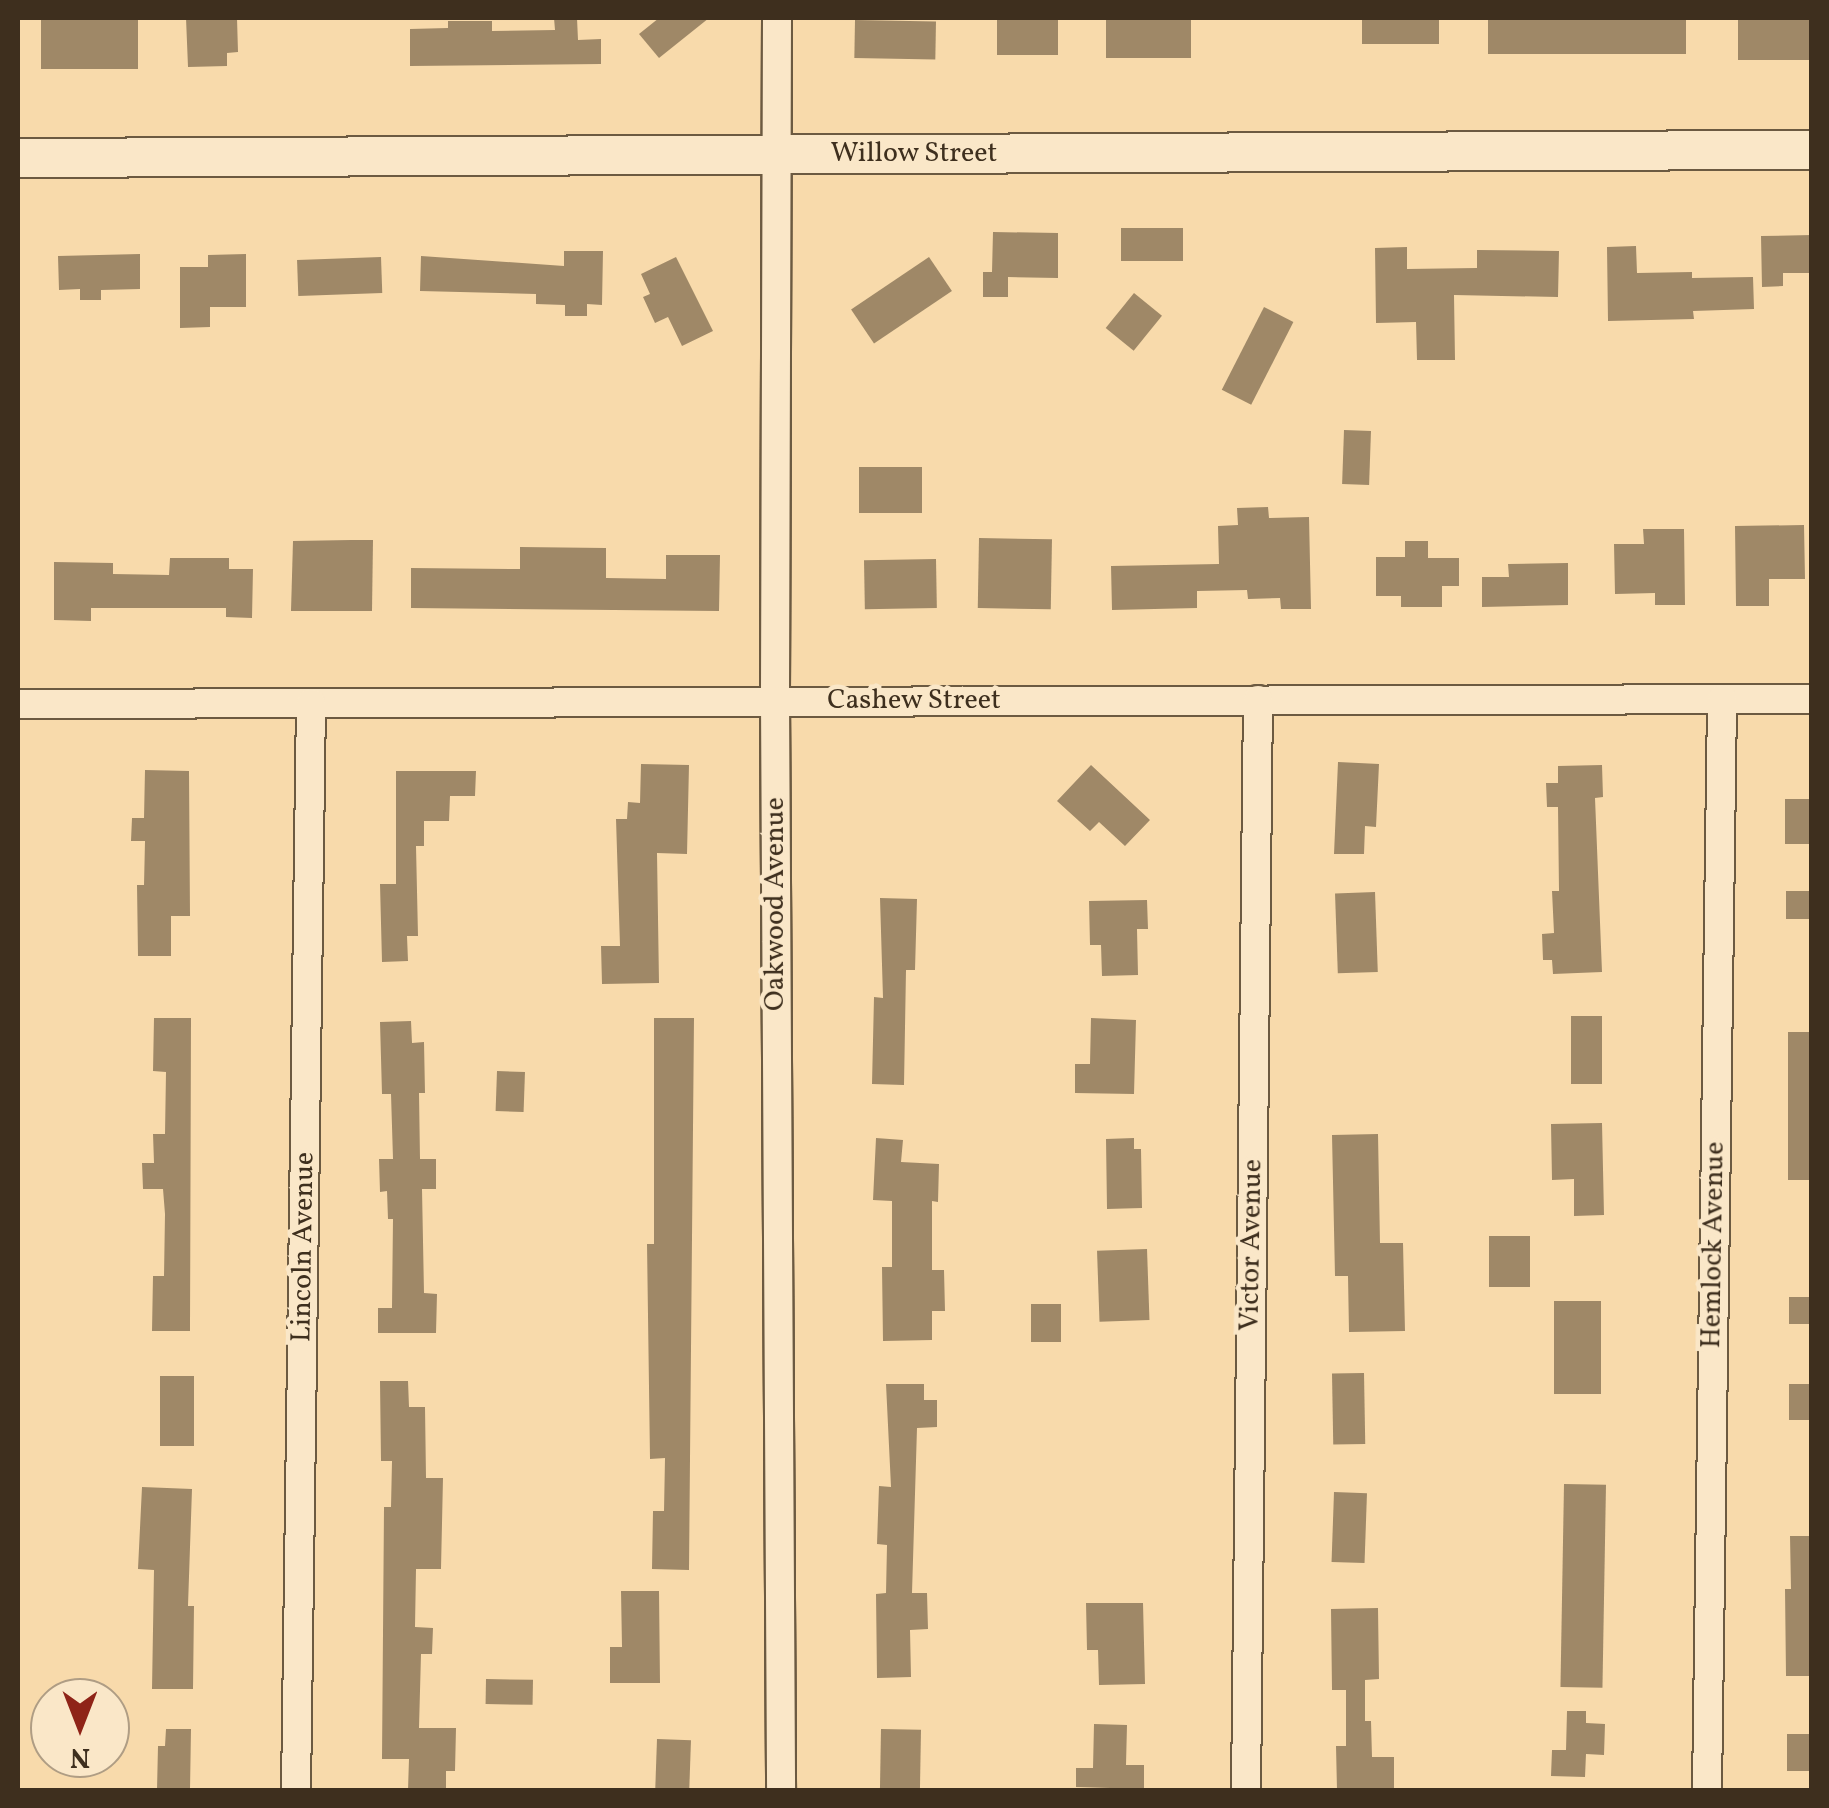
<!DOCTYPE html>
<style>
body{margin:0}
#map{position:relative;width:1829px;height:1808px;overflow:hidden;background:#f8daab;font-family:Vollkorn,serif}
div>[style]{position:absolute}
.building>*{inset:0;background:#9f8867;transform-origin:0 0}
.roads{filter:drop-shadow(2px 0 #6c5a41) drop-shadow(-2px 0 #6c5a41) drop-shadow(0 2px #6c5a41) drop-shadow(0 -2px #6c5a41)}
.street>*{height:28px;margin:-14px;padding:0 14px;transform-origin:14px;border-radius:14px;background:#fae7c8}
.secondary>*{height:38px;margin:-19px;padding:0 19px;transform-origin:19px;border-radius:19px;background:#fae7c8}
span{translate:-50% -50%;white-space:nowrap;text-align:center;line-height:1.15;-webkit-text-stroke:9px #fae7c8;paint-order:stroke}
.street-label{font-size:28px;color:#3e2f1e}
.frame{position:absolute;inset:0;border:20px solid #3e2f1e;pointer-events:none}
.north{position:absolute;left:30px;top:1678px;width:100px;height:100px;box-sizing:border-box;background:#fae7c8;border:2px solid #af9d84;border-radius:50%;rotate:180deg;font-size:28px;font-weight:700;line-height:40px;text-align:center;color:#3e2f1e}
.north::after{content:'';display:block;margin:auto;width:35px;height:45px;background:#8f2418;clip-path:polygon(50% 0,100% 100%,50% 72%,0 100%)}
</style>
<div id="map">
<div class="building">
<i style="left:41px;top:18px;width:97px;height:51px"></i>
<i style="clip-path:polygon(186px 18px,237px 18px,238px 52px,227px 53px,227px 66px,188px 67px)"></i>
<i style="clip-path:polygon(554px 18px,577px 18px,578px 40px,601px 39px,601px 64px,410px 66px,410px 29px,448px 28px,448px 21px,492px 21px,492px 31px,555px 30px)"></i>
<i style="clip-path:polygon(659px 18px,709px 18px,659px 58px,639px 34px)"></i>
<i style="left:997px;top:18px;width:61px;height:37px"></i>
<i style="left:1106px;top:18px;width:85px;height:40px"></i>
<i style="left:1362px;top:18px;width:77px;height:26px"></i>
<i style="left:1488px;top:18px;width:198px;height:36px"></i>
<i style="left:1738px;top:18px;width:74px;height:42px"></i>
<i style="left:855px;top:20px;width:81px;height:38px;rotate:1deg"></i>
<i style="left:1183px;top:228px;width:33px;height:62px;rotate:90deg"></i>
<i style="clip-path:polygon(993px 232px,1058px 233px,1058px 278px,1008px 277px,1008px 297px,983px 297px,983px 272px,992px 272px)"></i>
<i style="clip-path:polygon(1812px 235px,1812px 273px,1783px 273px,1783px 286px,1762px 287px,1761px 236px)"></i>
<i style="clip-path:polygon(1636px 246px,1637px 273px,1692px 272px,1692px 278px,1753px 277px,1754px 309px,1693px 311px,1694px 319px,1608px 321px,1607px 247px)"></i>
<i style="clip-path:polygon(1407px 247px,1407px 269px,1477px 268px,1477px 250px,1559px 251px,1558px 297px,1454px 295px,1455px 360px,1417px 360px,1416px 322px,1376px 323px,1375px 248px)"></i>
<i style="clip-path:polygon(564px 251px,603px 251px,602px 305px,587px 304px,587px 316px,565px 316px,565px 305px,536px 304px,536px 294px,420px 291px,421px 256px,564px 266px)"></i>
<i style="clip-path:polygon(140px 254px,140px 289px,101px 290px,101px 300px,80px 300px,80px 289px,59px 290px,58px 256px)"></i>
<i style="clip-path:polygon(246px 254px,246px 307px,210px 307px,210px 327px,180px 328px,180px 267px,208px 267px,208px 255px)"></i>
<i style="left:381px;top:257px;width:36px;height:84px;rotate:88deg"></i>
<i style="clip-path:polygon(676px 257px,713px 331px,682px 346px,668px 317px,655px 323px,643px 297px,650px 294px,641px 274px)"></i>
<i style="left:929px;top:257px;width:41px;height:94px;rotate:56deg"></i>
<i style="left:1134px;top:293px;width:36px;height:45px;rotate:39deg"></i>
<i style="left:1264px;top:307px;width:33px;height:93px;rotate:27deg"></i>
<i style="left:1344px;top:430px;width:27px;height:54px;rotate:2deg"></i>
<i style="left:859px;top:467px;width:63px;height:46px"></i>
<i style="clip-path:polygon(1268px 507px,1269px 518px,1309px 517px,1311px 609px,1281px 609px,1280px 598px,1248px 599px,1247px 590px,1197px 591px,1197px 608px,1112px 610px,1111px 566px,1219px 564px,1218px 526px,1238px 525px,1237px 508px)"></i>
<i style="clip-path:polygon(1804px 525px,1805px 579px,1769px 579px,1769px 606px,1736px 606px,1735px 526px)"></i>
<i style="clip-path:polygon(1643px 529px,1684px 529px,1685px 605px,1655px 605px,1655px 593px,1615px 594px,1614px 544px,1644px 544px)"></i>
<i style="left:979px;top:538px;width:73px;height:70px;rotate:1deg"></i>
<i style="clip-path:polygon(351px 540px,373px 540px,372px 611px,291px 611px,293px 541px)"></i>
<i style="clip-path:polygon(1405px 541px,1428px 541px,1428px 558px,1459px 558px,1459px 586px,1442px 586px,1442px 607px,1401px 607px,1401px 596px,1376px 596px,1376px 557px,1405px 557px)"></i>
<i style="clip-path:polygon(520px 547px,606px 548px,606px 578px,666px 579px,666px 555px,720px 555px,719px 611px,411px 608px,411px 568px,520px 569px)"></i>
<i style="clip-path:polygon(170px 558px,229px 558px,229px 569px,253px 569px,252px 618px,226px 617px,226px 608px,91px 608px,91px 621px,54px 620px,54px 562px,113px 563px,113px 574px,169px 575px)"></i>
<i style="left:936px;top:559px;width:49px;height:72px;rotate:89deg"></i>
<i style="clip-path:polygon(1568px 563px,1568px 605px,1482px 607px,1482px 577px,1509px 577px,1508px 564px)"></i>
<i style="clip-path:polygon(1338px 762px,1379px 764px,1376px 827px,1365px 826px,1364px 854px,1334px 854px)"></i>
<i style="clip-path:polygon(641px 764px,689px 765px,687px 854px,657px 853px,659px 983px,602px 984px,601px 946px,620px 946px,616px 819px,627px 819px,628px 802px,640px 803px)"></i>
<i style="clip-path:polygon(1091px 765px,1150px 820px,1125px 846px,1099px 822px,1090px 831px,1057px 801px)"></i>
<i style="clip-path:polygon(1602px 765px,1603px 797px,1595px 798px,1602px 972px,1553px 974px,1552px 960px,1543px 960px,1542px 934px,1554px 933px,1552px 891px,1559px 891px,1558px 807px,1547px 807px,1546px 783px,1558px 783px,1558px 766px)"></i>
<i style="clip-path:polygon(145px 770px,189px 771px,190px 916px,171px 916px,171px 956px,138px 956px,137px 885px,144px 885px,145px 841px,131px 841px,132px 818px,144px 818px)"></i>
<i style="clip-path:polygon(396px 771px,476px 771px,475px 796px,450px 796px,449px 821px,424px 821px,424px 846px,416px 846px,418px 936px,407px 936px,408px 961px,382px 962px,380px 884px,396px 884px)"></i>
<i style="left:1812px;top:799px;width:45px;height:27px;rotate:90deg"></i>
<i style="left:1786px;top:891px;width:26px;height:28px"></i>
<i style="left:1375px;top:892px;width:80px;height:40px;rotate:88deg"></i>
<i style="clip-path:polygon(880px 898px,917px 899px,915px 970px,906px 970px,904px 1085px,872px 1084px,874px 997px,883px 998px)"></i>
<i style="clip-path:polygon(1147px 900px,1148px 929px,1137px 929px,1138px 975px,1102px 976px,1101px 945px,1090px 945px,1089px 901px)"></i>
<i style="left:1571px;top:1016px;width:31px;height:68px"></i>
<i style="clip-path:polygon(154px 1018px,191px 1018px,190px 1331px,152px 1331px,153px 1276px,164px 1276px,165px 1214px,163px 1189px,143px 1189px,142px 1163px,154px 1163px,153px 1134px,165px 1134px,166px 1072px,153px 1071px)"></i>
<i style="clip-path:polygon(654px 1018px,694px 1018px,689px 1570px,652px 1569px,653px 1511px,664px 1511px,665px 1458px,650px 1459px,647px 1244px,654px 1244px)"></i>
<i style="clip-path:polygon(1091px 1018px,1136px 1020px,1134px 1094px,1075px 1093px,1075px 1064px,1090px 1064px)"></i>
<i style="clip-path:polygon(411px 1021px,412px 1043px,424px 1042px,425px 1093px,419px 1093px,420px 1159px,436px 1159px,436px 1189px,422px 1189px,424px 1293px,437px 1294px,436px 1333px,378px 1333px,378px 1308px,392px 1308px,393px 1219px,388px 1219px,387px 1191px,380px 1192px,379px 1159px,393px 1159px,391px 1094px,382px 1094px,380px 1022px)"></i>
<i style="left:1788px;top:1032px;width:24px;height:148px"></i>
<i style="left:497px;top:1071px;width:28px;height:40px;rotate:2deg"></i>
<i style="clip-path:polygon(1602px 1123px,1604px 1215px,1574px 1216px,1574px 1179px,1552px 1180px,1551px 1124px)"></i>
<i style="clip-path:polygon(1378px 1134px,1380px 1243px,1403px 1243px,1405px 1331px,1349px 1332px,1348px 1276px,1335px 1276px,1332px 1135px)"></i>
<i style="clip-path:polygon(876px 1138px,903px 1140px,901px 1162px,939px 1164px,938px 1202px,932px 1201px,932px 1270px,944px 1270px,945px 1311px,932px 1311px,932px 1340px,883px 1341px,882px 1267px,892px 1267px,892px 1201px,873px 1200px)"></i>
<i style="clip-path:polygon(1134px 1138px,1134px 1149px,1141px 1149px,1142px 1208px,1107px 1209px,1106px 1139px)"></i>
<i style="left:1489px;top:1236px;width:41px;height:51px"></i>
<i style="left:1147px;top:1249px;width:71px;height:50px;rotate:88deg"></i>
<i style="left:1789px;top:1297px;width:23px;height:27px"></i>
<i style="left:1554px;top:1301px;width:47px;height:93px"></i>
<i style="left:1031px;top:1304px;width:30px;height:38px"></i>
<i style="left:1364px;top:1373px;width:71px;height:32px;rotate:89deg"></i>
<i style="left:160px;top:1376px;width:34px;height:70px"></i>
<i style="clip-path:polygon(380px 1381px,408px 1381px,409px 1407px,425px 1407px,426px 1478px,443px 1478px,441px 1569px,416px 1569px,415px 1627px,433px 1628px,432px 1654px,421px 1654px,419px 1728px,456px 1728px,455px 1771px,446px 1771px,446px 1790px,408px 1790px,409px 1759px,382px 1759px,384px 1507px,391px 1507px,392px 1461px,381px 1461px)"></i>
<i style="clip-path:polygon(886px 1384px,924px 1384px,924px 1400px,937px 1400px,937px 1427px,917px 1428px,912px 1593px,927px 1593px,928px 1629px,910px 1630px,911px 1677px,877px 1678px,876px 1594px,886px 1593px,887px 1545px,877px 1544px,879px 1486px,891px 1487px)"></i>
<i style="left:1812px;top:1384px;width:36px;height:23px;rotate:90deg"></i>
<i style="left:1564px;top:1484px;width:42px;height:203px;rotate:1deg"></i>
<i style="clip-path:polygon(142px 1487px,192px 1489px,188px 1606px,194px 1606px,193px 1689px,152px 1689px,154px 1570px,138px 1569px)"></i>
<i style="left:1334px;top:1492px;width:33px;height:70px;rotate:2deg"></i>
<i style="clip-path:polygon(1790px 1536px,1812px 1536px,1812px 1676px,1786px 1676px,1785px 1589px,1791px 1589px)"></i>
<i style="clip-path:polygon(621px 1591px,659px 1591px,660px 1683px,610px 1683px,610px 1647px,622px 1647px)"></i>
<i style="clip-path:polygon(1086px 1603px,1143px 1603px,1145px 1684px,1099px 1685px,1098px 1650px,1087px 1650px)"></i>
<i style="clip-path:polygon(1378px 1608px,1379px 1679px,1365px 1680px,1365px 1721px,1371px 1721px,1372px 1757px,1394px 1757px,1394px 1788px,1337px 1790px,1336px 1746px,1346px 1746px,1346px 1690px,1332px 1690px,1331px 1609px)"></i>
<i style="left:486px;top:1679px;width:47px;height:25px;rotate:1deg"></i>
<i style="clip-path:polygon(1567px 1711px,1586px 1711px,1586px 1723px,1605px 1724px,1604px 1755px,1586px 1754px,1585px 1777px,1551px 1776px,1552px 1750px,1566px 1750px)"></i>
<i style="clip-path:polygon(1094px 1724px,1127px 1725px,1126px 1765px,1144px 1765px,1144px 1789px,1076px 1787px,1076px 1768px,1093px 1768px)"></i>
<i style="clip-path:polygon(166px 1729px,191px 1729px,190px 1790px,157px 1790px,158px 1746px,165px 1746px)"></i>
<i style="left:881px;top:1729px;width:40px;height:61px;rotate:1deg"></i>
<i style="left:1787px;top:1734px;width:25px;height:37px"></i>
<i style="left:657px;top:1739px;width:34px;height:51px;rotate:2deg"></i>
</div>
<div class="roads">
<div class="street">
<i style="left:777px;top:18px;width:683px;rotate:90.17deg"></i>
<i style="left:775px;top:701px;width:1089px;rotate:89.68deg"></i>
<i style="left:18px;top:704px;width:1794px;rotate:-0.16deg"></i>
<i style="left:296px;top:1790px;width:1087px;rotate:-89.21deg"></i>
<i style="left:1246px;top:1790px;width:1090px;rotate:-89.37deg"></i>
<i style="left:1707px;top:1790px;width:1091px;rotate:-89.21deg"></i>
</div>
<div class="secondary">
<i style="left:18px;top:158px;width:1794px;rotate:-0.26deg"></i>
</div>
</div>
<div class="street-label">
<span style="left:914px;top:154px">Willow Street</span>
<span style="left:914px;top:701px">Cashew Street</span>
<span style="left:776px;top:904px;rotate:-90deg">Oakwood Avenue</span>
<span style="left:1252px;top:1245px;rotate:-89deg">Victor Avenue</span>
<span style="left:1714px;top:1245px;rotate:-89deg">Hemlock Avenue</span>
<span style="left:304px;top:1247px;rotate:-89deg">Lincoln Avenue</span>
</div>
<div class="frame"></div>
<div class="north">N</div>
</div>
